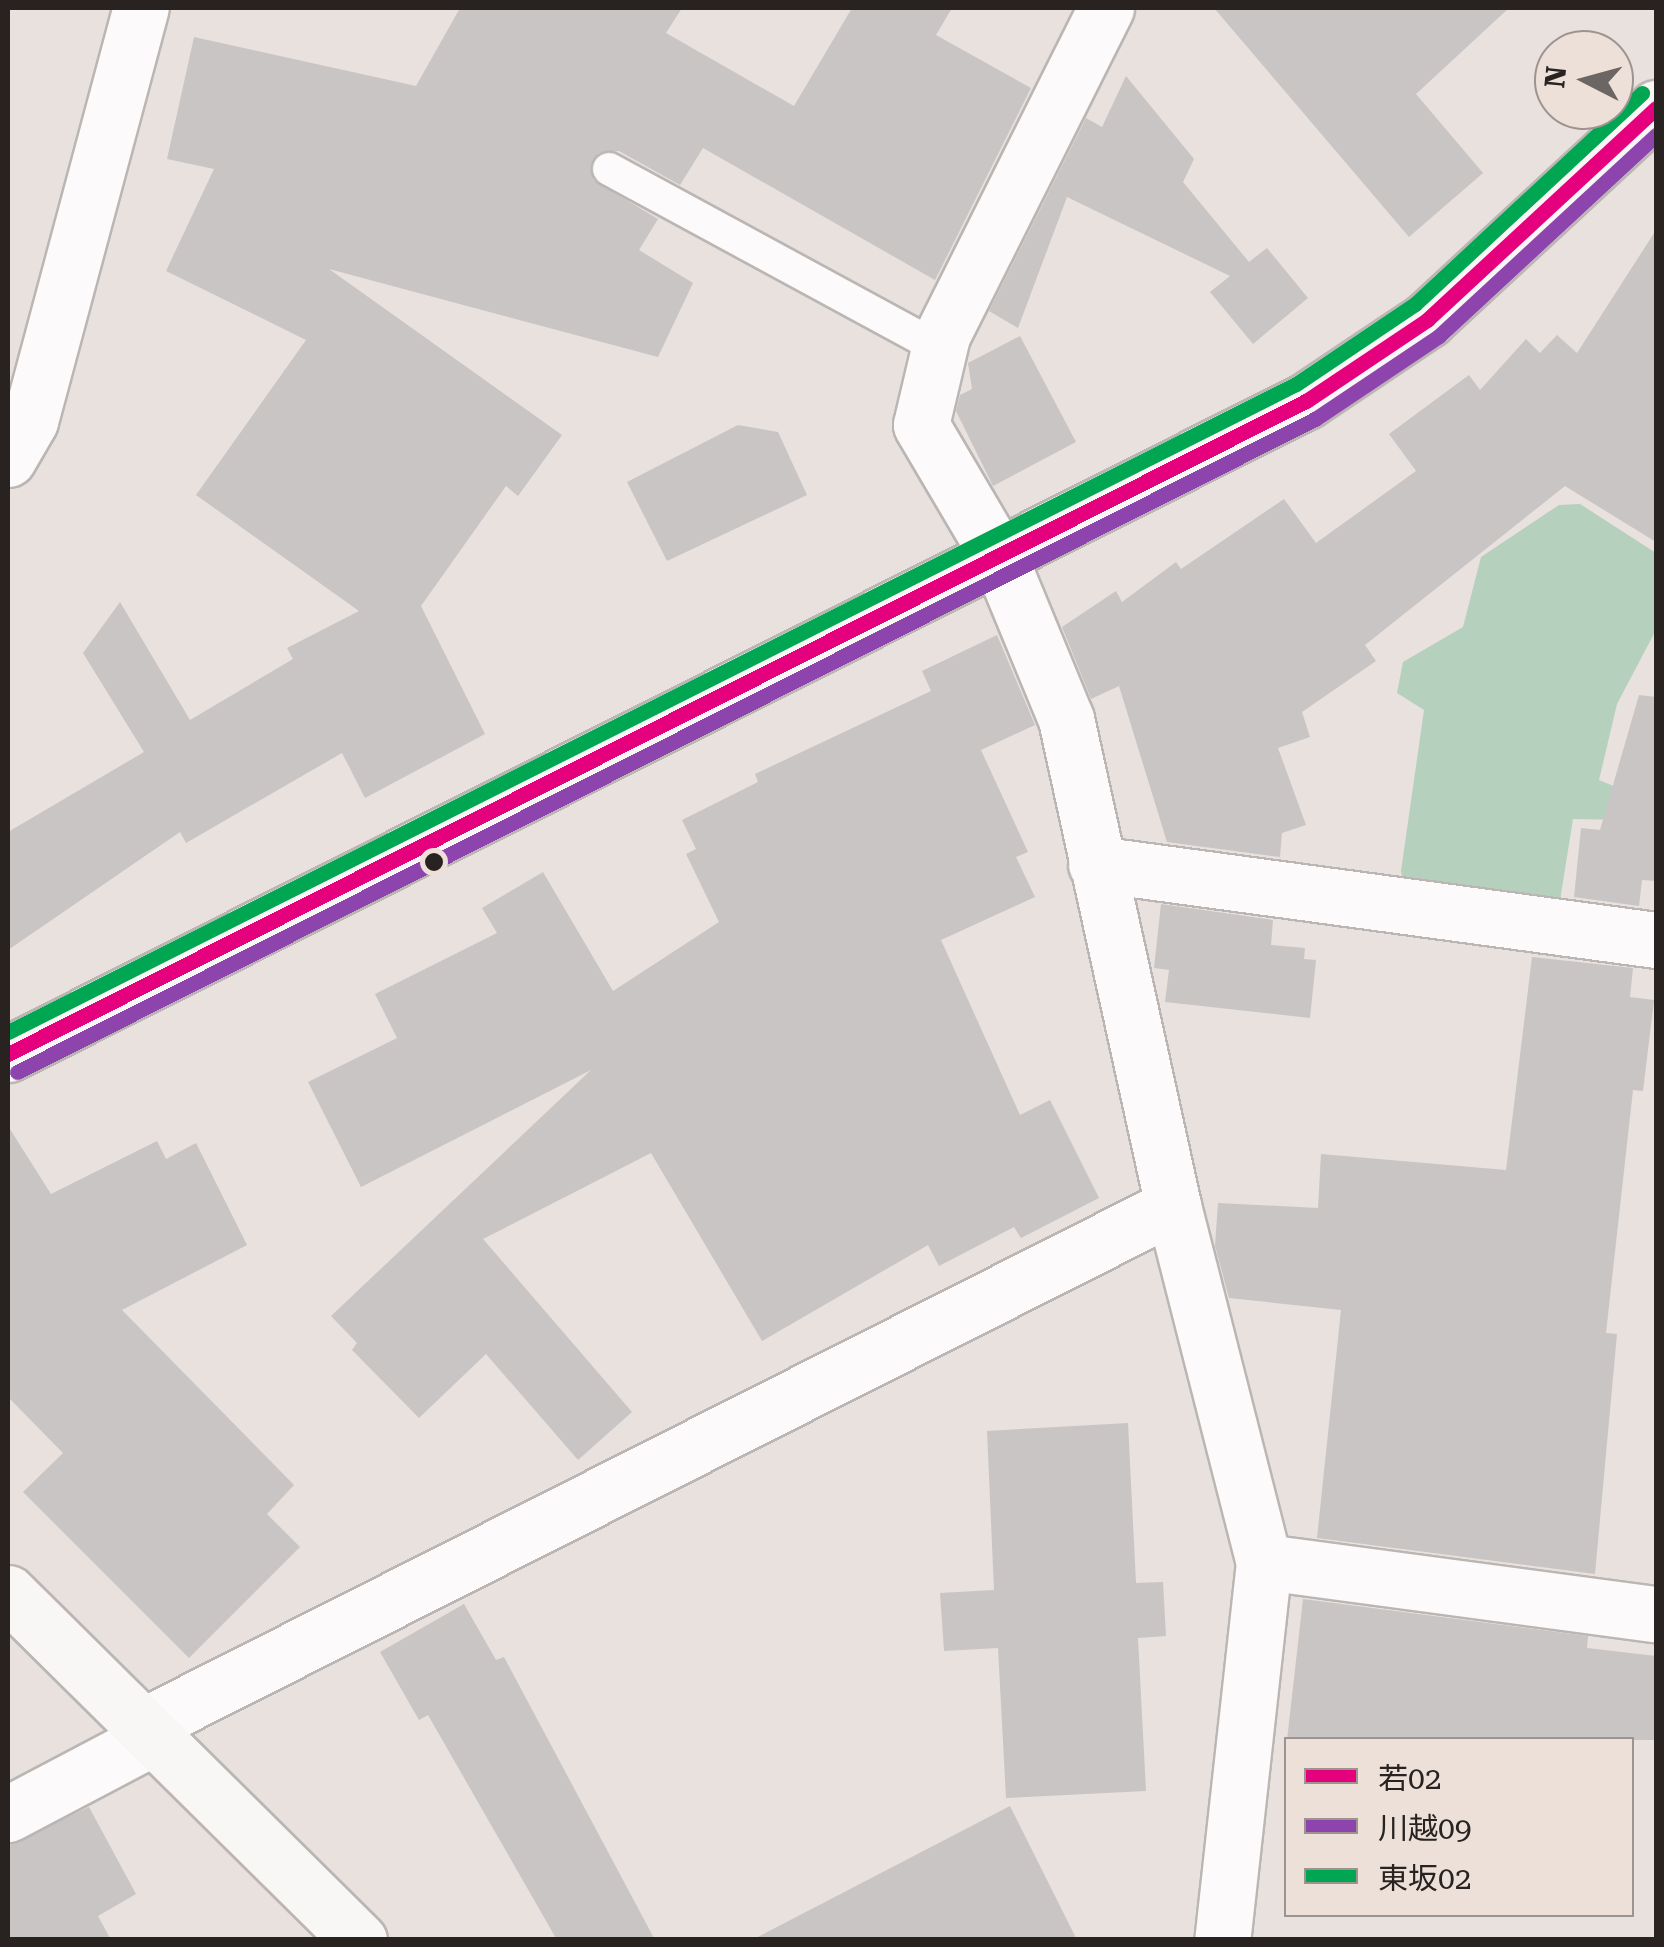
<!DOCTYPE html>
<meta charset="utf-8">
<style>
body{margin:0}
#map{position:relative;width:1664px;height:1947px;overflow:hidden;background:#e8e1dd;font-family:"Roboto Serif","Noto Sans JP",serif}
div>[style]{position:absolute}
.green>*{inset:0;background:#b6d0be}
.building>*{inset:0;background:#c9c5c5}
.roads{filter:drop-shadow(2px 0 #bbb6b3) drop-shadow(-2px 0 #bbb6b3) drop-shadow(0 2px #bbb6b3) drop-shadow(0 -2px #bbb6b3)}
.lane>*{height:32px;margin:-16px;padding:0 16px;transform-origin:16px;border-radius:16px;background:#fcfafa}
.street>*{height:55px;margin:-27.5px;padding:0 27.5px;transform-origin:27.5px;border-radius:27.5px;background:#fcfafa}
.secondary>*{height:55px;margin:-27.5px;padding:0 27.5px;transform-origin:27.5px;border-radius:27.5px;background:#f9f6f6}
.bus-1>*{height:15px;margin:-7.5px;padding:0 7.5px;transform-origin:7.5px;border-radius:7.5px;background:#e5007d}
.bus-2>*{height:15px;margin:-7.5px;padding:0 7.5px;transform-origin:7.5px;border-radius:7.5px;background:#8e44ad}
.bus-3>*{height:15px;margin:-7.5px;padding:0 7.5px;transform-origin:7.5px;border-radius:7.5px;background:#00a651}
.dots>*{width:28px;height:28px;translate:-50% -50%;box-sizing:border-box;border:5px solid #ede0d8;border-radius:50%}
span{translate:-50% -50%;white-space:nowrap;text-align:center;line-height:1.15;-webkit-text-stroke:8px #ede0d8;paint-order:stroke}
.frame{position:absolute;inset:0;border:10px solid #282321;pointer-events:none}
.legend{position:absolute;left:1284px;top:1737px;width:350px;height:180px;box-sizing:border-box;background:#ede0d8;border:2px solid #9e948f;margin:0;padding:12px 18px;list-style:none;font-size:30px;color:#282321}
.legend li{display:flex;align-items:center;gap:20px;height:50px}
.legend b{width:50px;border:2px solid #9e948f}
.north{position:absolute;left:1534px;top:30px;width:100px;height:100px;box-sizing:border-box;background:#ede0d8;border:2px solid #9e948f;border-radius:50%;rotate:276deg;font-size:28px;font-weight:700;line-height:40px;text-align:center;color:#282321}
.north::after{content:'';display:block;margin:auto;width:35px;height:45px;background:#6b6663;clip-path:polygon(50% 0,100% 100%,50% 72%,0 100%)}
</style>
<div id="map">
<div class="green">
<i style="clip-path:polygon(1580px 504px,1656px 553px,1656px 630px,1617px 704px,1599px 780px,1621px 789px,1627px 820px,1573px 819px,1558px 913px,1406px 901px,1401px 871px,1424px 710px,1397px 693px,1403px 662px,1463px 627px,1481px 557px,1559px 505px)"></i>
</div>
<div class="building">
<i style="clip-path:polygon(460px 8px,682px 8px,666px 33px,794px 106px,852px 8px,952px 8px,936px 35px,1031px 88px,935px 280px,703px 148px,680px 185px,619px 151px,598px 153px,593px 180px,658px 219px,639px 250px,693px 283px,658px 357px,329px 269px,562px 435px,518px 496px,506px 486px,421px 606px,485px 734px,365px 798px,342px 753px,186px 843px,180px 832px,8px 950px,8px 832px,144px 752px,83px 653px,120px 602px,190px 720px,293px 659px,287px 648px,359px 611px,196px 495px,306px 340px,166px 271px,214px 169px,167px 159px,194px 37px,416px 86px)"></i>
<i style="clip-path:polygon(1214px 8px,1509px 8px,1416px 94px,1483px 173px,1409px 237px)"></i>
<i style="clip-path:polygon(1126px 76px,1194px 159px,1183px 182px,1249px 262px,1267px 248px,1308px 298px,1253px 344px,1210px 292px,1230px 276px,1067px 197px,1018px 328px,989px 311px,1086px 118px,1102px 127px)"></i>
<i style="clip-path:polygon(1656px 230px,1656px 542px,1565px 486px,1365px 645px,1376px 661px,1302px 712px,1310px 737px,1278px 748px,1306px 825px,1282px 833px,1280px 857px,1167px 842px,1119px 686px,1091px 699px,1062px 627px,1116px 591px,1122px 602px,1176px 562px,1181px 569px,1284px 499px,1316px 543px,1416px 471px,1389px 434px,1469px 375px,1480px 390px,1526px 339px,1540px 353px,1557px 335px,1577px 353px)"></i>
<i style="clip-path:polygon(1020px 336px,1076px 442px,993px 486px,956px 411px,960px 395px,972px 389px,968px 363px)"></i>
<i style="clip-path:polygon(738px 425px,778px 432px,807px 495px,667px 561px,627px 482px)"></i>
<i style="clip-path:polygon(997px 635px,1035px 725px,981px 750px,1028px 852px,1016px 857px,1035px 897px,941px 940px,1020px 1115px,1050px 1100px,1099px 1198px,1021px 1238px,1014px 1227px,939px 1266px,928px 1245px,762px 1341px,651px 1153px,483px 1239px,632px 1412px,578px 1460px,486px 1354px,419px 1418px,352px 1350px,357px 1343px,331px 1316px,591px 1070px,361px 1187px,308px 1082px,397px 1038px,375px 994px,497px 933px,482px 908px,543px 872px,613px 991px,719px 922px,686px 854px,696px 849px,682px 820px,758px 782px,755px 774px,931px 691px,922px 671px)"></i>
<i style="clip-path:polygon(1639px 695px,1656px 697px,1656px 881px,1642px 880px,1639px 906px,1574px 897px,1581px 828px,1600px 830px)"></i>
<i style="clip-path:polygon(1161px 904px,1273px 920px,1271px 945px,1305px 948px,1304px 959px,1316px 960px,1310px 1018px,1165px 1002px,1169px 970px,1154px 968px)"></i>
<i style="clip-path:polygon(1532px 957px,1633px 968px,1630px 997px,1654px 1000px,1643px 1091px,1633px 1090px,1606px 1333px,1617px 1334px,1595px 1574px,1317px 1538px,1341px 1310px,1229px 1298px,1215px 1246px,1218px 1203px,1318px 1208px,1321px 1154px,1506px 1170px)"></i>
<i style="clip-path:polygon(8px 1126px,51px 1194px,157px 1141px,166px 1159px,196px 1143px,247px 1245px,122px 1310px,294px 1485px,267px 1514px,300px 1547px,189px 1658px,23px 1492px,63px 1453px,8px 1397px)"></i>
<i style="clip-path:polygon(1128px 1423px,1136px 1583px,1163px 1582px,1166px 1636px,1138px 1638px,1146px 1791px,1006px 1798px,998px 1648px,944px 1651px,940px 1593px,994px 1590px,987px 1431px)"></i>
<i style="clip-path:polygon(1303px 1599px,1588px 1636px,1587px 1648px,1656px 1656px,1656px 1740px,1287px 1740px)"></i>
<i style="clip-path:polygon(464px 1604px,496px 1660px,504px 1657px,655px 1940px,557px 1940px,428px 1715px,419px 1720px,380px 1652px)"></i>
<i style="clip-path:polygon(1010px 1806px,1077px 1940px,752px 1940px)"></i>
<i style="clip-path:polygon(89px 1807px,136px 1894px,98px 1916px,111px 1940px,8px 1940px,8px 1845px)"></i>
</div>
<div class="roads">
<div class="lane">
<i style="left:609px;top:169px;width:377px;rotate:28.5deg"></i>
</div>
<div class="street">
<i style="left:1106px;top:8px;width:367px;rotate:116.6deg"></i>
<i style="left:942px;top:336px;width:91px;rotate:103.3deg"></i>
<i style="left:921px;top:425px;width:156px;rotate:59.5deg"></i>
<i style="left:1000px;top:559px;width:173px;rotate:67.6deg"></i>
<i style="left:1066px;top:719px;width:499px;rotate:77.6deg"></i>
<i style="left:1173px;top:1206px;width:367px;rotate:75.7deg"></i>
<i style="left:1264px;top:1562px;width:380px;rotate:96.3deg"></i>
<i style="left:8px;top:459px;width:44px;rotate:-59.9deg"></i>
<i style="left:30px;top:421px;width:428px;rotate:-75deg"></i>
<i style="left:1096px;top:864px;width:565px;rotate:7.73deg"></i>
<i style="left:1264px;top:1562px;width:395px;rotate:7.6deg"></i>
<i style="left:143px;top:1726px;width:1154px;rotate:-26.79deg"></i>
<i style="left:8px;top:1814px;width:163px;rotate:-27.8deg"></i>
</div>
<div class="secondary">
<i style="left:8px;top:1054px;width:1453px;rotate:-26.71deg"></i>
<i style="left:1306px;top:401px;width:146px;rotate:-33.8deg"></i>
<i style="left:1427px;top:320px;width:312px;rotate:-42.8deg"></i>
<i style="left:8px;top:1593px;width:494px;rotate:44.7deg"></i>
</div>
</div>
<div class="bus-1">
<i style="left:8px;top:1054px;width:1453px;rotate:-26.71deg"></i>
<i style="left:1306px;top:401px;width:146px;rotate:-33.8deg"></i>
<i style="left:1427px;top:320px;width:312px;rotate:-42.8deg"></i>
</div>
<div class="bus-2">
<i style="left:17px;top:1072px;width:1453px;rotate:-26.71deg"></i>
<i style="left:1315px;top:419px;width:149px;rotate:-33.8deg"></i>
<i style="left:1439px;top:336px;width:296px;rotate:-42.8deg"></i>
</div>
<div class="bus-3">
<i style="left:8px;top:1032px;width:1442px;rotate:-26.71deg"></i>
<i style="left:1296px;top:384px;width:143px;rotate:-33.9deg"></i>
<i style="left:1415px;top:304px;width:310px;rotate:-42.9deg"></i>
</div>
<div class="dots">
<i style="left:434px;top:862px;background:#282321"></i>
</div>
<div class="frame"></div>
<ul class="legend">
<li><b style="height:12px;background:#e5007d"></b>若02</li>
<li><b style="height:12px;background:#8e44ad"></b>川越09</li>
<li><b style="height:12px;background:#00a651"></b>東坂02</li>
</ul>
<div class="north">N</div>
</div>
